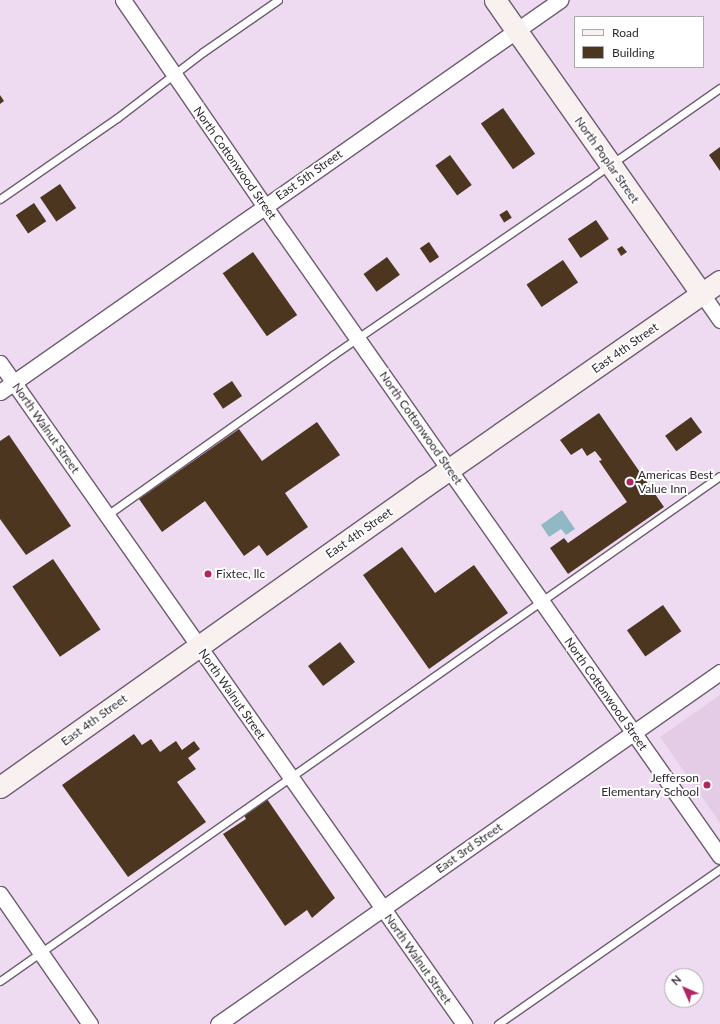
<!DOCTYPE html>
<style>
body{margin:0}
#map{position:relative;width:720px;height:1024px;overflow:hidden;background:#efdbf1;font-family:Lato,sans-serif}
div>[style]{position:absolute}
.built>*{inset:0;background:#e4cce6}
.water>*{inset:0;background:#90b9c5}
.building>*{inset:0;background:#4c3620;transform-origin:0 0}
.roads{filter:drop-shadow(1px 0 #6e5d70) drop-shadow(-1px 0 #6e5d70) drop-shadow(0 1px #6e5d70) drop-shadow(0 -1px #6e5d70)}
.lane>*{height:7px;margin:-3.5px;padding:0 3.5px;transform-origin:3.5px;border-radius:3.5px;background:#fff}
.street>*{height:15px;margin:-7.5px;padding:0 7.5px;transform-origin:7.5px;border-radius:7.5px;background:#fff}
.secondary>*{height:21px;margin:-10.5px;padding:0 10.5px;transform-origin:10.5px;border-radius:10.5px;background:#f9f0f0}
.dots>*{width:11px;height:11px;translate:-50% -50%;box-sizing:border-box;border:2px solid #fff;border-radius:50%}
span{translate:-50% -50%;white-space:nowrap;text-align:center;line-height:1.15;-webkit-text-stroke:4px #fff;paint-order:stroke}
.street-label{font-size:12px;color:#2f2830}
.poi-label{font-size:12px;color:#2f2830}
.left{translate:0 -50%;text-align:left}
.right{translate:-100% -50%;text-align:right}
.legend{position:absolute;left:574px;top:16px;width:130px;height:52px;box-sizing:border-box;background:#fff;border:1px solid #aca9ac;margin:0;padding:5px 7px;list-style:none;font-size:12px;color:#2f2830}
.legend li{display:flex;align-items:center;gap:8px;height:20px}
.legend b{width:20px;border:1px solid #aca9ac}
.north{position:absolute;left:664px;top:968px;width:40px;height:40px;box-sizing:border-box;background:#fff;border:1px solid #aca9ac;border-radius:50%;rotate:315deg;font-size:11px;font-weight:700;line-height:16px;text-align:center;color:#2f2830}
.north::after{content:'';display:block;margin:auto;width:14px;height:18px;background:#b12560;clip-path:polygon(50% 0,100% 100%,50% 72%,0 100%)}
</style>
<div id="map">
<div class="built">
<i style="clip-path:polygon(720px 695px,720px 823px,660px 737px)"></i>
</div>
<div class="water">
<i style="clip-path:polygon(562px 510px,575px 529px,566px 535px,561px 529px,549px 537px,541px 525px)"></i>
</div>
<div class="building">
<i style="clip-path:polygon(0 95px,4px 101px,0 104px)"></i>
<i style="left:503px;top:108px;width:56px;height:27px;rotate:55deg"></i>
<i style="clip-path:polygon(720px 147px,720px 171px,709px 155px)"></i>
<i style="left:450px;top:155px;width:37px;height:18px;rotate:54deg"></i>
<i style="left:60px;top:184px;width:29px;height:24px;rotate:56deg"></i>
<i style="left:34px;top:203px;width:22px;height:22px;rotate:56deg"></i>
<i style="left:507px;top:210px;width:9px;height:9px;rotate:58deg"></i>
<i style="left:596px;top:220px;width:23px;height:34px;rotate:56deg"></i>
<i style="left:429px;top:242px;width:18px;height:11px;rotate:56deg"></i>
<i style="clip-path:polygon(622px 246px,627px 252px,621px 256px,617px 249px)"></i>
<i style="left:253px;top:252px;width:77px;height:37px;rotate:55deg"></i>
<i style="left:387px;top:257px;width:22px;height:29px;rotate:54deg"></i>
<i style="left:563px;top:260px;width:27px;height:44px;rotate:56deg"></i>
<i style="left:232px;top:381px;width:18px;height:23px;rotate:56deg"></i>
<i style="clip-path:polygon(599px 413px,664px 507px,568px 574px,550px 548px,564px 538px,568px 543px,627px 502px,599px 461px,602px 460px,595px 451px,587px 456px,582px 448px,571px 455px,560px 440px)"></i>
<i style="left:691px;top:417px;width:19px;height:32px;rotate:54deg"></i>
<i style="clip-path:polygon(317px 422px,340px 455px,285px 493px,308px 527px,267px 556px,259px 545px,244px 556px,205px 501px,162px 532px,139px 499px,239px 429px,262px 461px)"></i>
<i style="clip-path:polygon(9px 435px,71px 526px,26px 555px,0 519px,0 441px)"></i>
<i style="clip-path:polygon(402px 547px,435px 593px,474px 565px,508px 613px,429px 669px,363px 575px)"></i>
<i style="left:53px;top:559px;width:85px;height:49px;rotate:56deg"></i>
<i style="left:663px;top:605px;width:32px;height:44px;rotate:55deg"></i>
<i style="left:340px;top:642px;width:25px;height:40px;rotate:53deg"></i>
<i style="clip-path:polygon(134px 734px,142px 745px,151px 739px,160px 752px,176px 741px,182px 750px,194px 741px,200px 749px,188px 758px,196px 769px,177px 782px,206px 822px,128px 877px,62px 785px)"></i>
<i style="clip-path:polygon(267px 799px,335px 898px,312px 918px,307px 910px,285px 926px,223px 834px,246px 819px,244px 815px)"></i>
</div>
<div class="roads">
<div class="lane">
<i style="left:0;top:199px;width:142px;rotate:-34.7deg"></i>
<i style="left:117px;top:118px;width:108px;rotate:-37.5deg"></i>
<i style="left:203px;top:52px;width:91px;rotate:-34.7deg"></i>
<i style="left:107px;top:515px;width:277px;rotate:-35.3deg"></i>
<i style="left:333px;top:355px;width:308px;rotate:-34.4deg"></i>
<i style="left:587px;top:181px;width:162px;rotate:-35deg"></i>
<i style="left:0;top:981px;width:879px;rotate:-35.05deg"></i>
<i style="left:498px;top:1024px;width:271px;rotate:-34.9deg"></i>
</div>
<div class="street">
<i style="left:123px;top:0;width:280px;rotate:55.5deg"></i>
<i style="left:282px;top:231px;width:763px;rotate:54.98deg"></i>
<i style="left:702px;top:294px;width:32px;rotate:55deg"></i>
<i style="left:0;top:363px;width:808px;rotate:54.93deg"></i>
<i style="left:0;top:392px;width:684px;rotate:-34.99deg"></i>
<i style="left:0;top:894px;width:158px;rotate:55.3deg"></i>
<i style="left:218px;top:1024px;width:613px;rotate:-35.04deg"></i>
</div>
<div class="secondary">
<i style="left:495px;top:0;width:360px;rotate:54.9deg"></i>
<i style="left:0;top:787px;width:521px;rotate:-35.31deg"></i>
<i style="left:425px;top:486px;width:359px;rotate:-34.8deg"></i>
</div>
</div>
<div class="dots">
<i style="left:630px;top:482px;background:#b12560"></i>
<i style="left:208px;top:574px;background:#b12560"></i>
<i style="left:707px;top:785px;background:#b12560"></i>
</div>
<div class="street-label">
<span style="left:607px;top:160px;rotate:55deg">North Poplar Street</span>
<span style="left:235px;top:163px;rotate:55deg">North Cottonwood Street</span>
<span style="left:309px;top:175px;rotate:-35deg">East 5th Street</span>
<span style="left:625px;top:348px;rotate:-35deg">East 4th Street</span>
<span style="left:46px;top:428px;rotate:55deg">North Walnut Street</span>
<span style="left:421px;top:428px;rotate:55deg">North Cottonwood Street</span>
<span style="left:359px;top:533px;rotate:-35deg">East 4th Street</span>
<span style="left:232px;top:694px;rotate:55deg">North Walnut Street</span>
<span style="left:606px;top:694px;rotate:55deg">North Cottonwood Street</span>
<span style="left:94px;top:720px;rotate:-36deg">East 4th Street</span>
<span style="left:469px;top:848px;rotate:-35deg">East 3rd Street</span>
<span style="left:418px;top:959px;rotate:55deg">North Walnut Street</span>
</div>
<div class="poi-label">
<span class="left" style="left:638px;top:482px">Americas Best<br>Value Inn</span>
<span class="left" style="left:216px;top:574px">Fixtec, llc</span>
<span class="right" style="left:699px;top:785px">Jefferson<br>Elementary School</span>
</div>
<ul class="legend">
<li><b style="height:5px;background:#f9f0f0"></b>Road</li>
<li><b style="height:11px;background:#4c3620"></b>Building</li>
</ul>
<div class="north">N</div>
</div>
